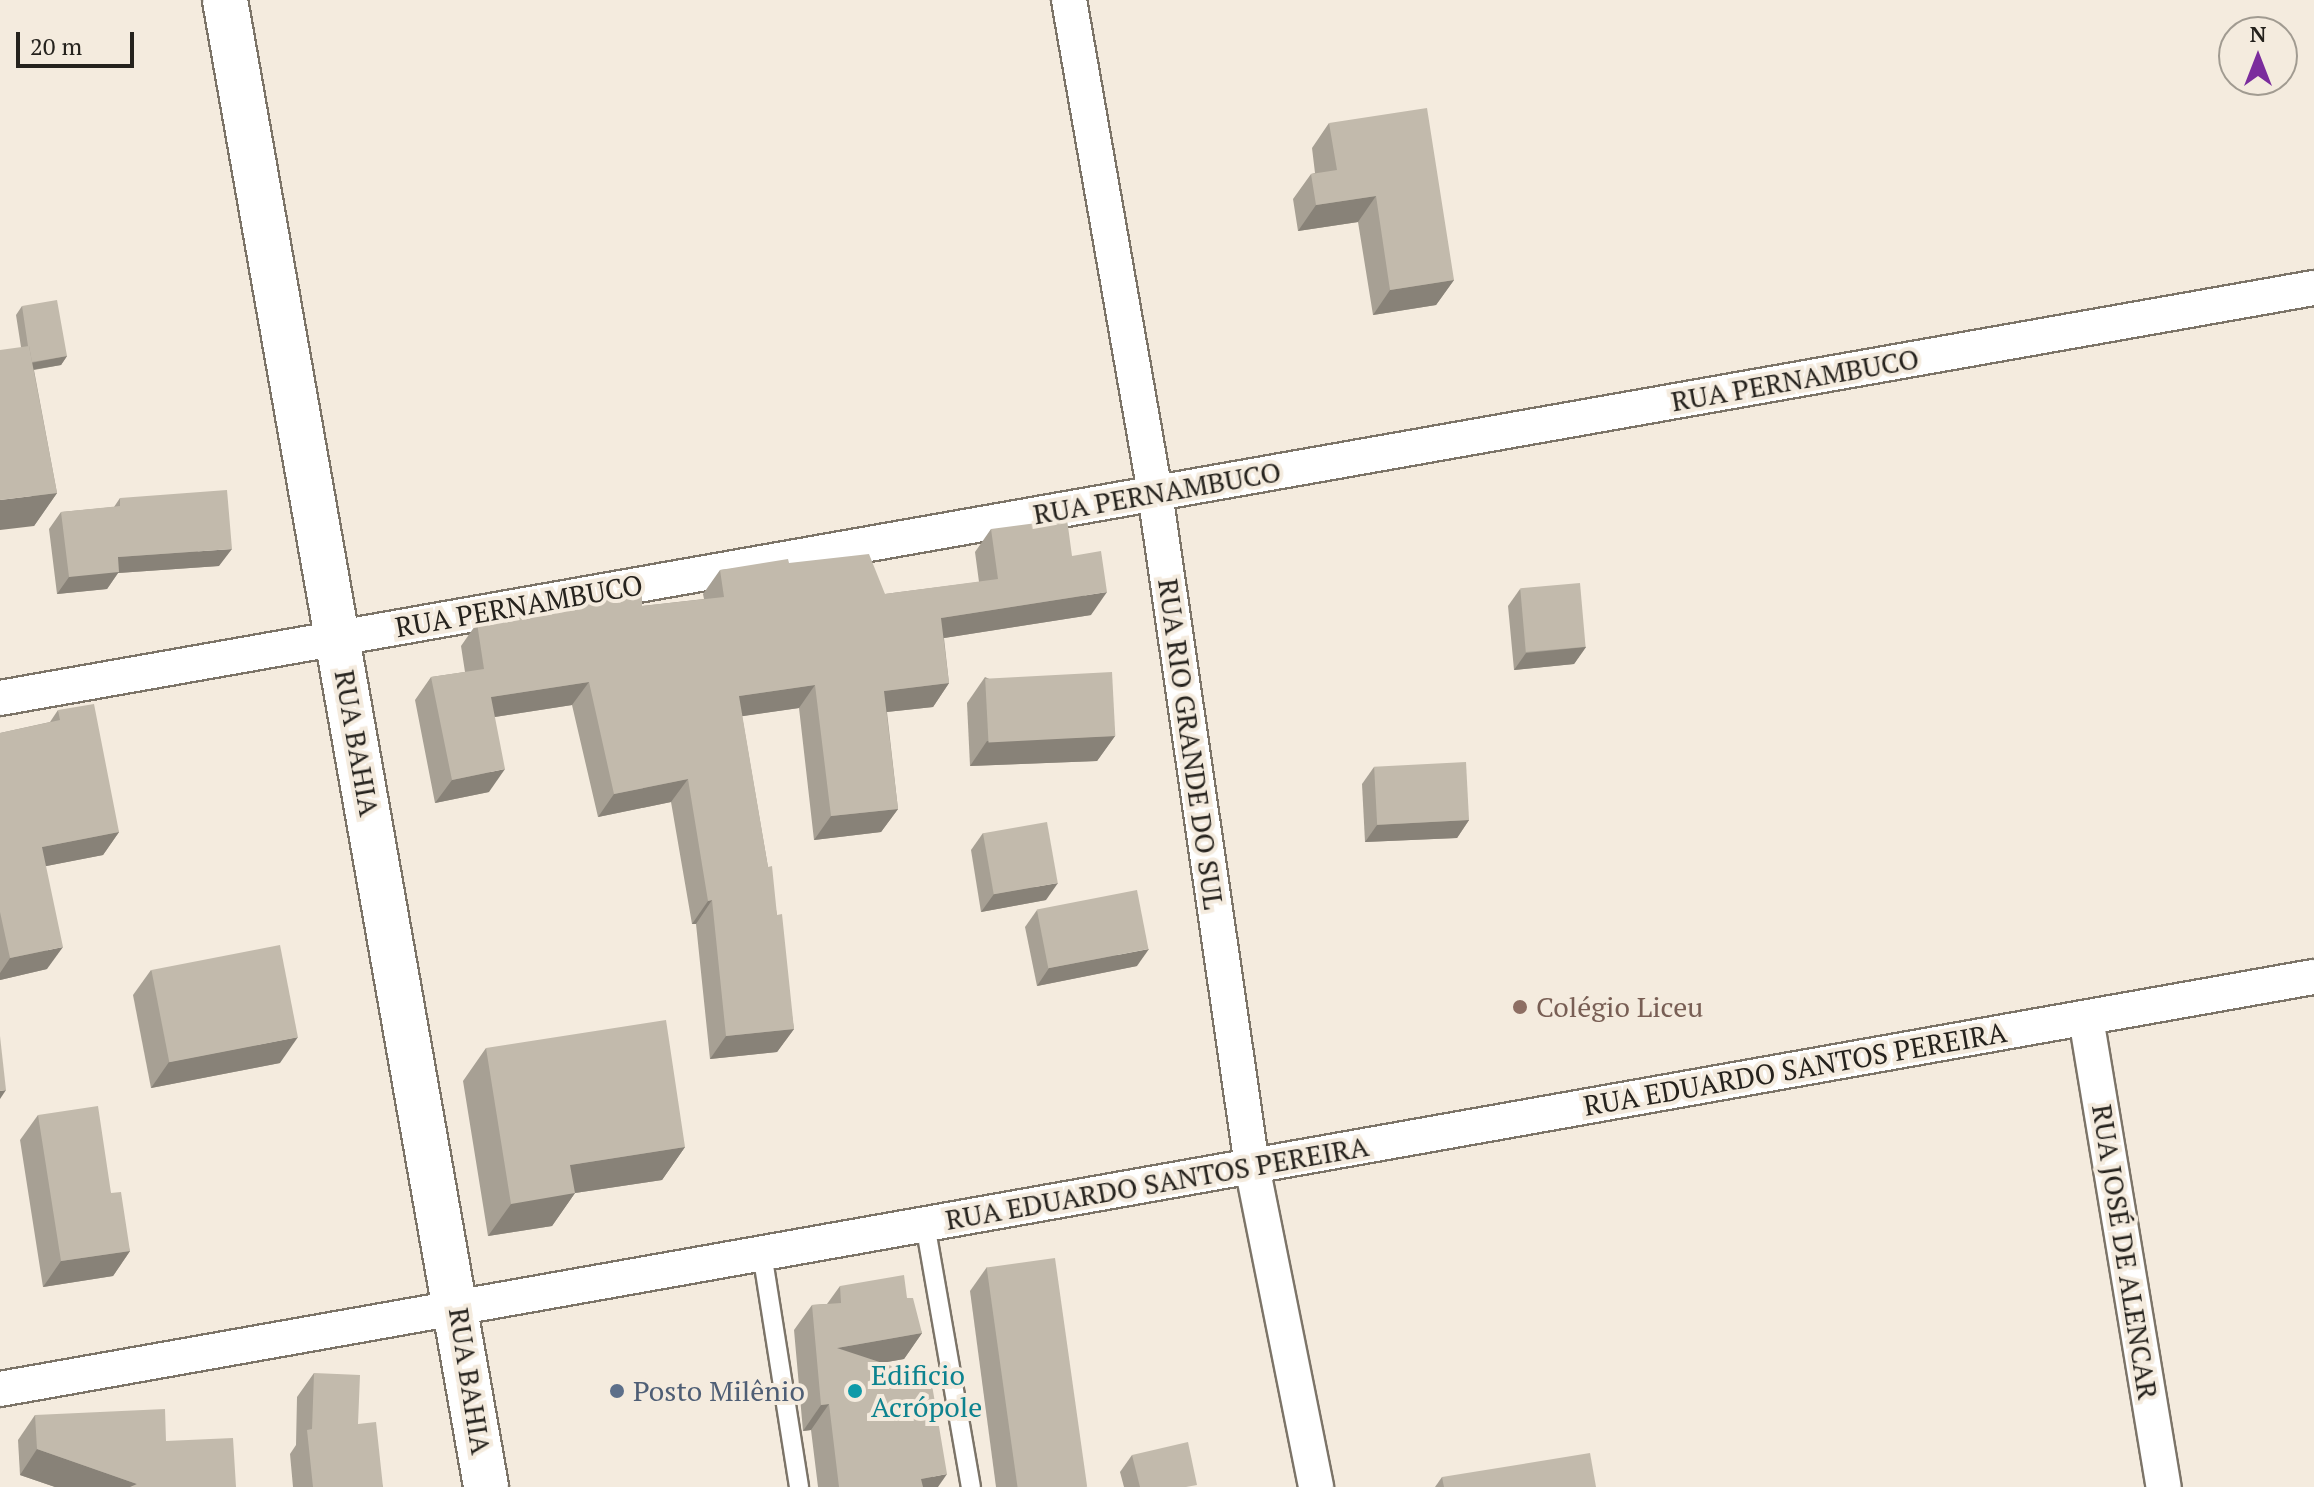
<!DOCTYPE html>
<meta charset="utf-8">
<style>
body{margin:0}
#map{position:relative;width:2314px;height:1487px;overflow:hidden;background:#f4ebde;font-family:"PT Serif",serif}
div>[style]{position:absolute}
.roads{filter:drop-shadow(2px 0 #7c7468) drop-shadow(-2px 0 #7c7468) drop-shadow(0 2px #7c7468) drop-shadow(0 -2px #7c7468)}
.lane>*{height:18px;margin:-9px;padding:0 9px;transform-origin:9px;border-radius:9px;background:#fff}
.street>*{height:34px;margin:-17px;padding:0 17px;transform-origin:17px;border-radius:17px;background:#fff}
.secondary>*{height:44px;margin:-22px;padding:0 22px;transform-origin:22px;border-radius:22px;background:#fff}
.wall>*{inset:0;background:#a7a094}
.shaded-wall>*{inset:0;background:#888278}
.building>*{inset:0;background:#c2baac;transform-origin:0 0}
.dots>*{width:22px;height:22px;translate:-50% -50%;box-sizing:border-box;border:4px solid #f4ebde;border-radius:50%}
span{translate:-50% -50%;white-space:nowrap;text-align:center;line-height:1.15;-webkit-text-stroke:8px #f4ebde;paint-order:stroke}
.street-label{font-size:28px;color:#25221d}
.education-label{font-size:28px;color:#785e54}
.left{translate:0 -50%;text-align:left}
.culture-label{font-size:28px;color:#0d838f}
.service-label{font-size:28px;color:#4e5e75}
.north{position:absolute;left:2218px;top:16px;width:80px;height:80px;box-sizing:border-box;background:#f4ebde;border:2px solid #a19b91;border-radius:50%;rotate:0deg;font-size:22px;font-weight:700;line-height:32px;text-align:center;color:#25221d}
.north::after{content:'';display:block;margin:auto;width:28px;height:36px;background:#7b2c9d;clip-path:polygon(50% 0,100% 100%,50% 72%,0 100%)}
.scale{position:absolute;left:16px;top:32px;width:118px;height:36px;box-sizing:border-box;border:4px solid #25221d;border-top:0;padding-left:10px;font-size:24px;line-height:28px;white-space:nowrap;color:#25221d;-webkit-text-stroke:6px #f4ebde;paint-order:stroke}
</style>
<div id="map">
<div class="roads">
<div class="lane">
<i style="left:925px;top:1224px;width:267px;rotate:80.1deg"></i>
<i style="left:762px;top:1253px;width:237px;rotate:81deg"></i>
</div>
<div class="street">
<i style="left:1069px;top:0;width:500px;rotate:80.1deg"></i>
<i style="left:1155px;top:493px;width:680px;rotate:81.8deg"></i>
<i style="left:1252px;top:1166px;width:327px;rotate:78.7deg"></i>
<i style="left:0;top:698px;width:2350px;rotate:-10.05deg"></i>
<i style="left:2086px;top:1018px;width:475px;rotate:80.6deg"></i>
<i style="left:0;top:1389px;width:2350px;rotate:-10.1deg"></i>
</div>
<div class="secondary">
<i style="left:225px;top:0;width:1510px;rotate:80.04deg"></i>
</div>
</div>
<div class="wall">
<i style="clip-path:polygon(1329px 123px,1454px 280px,1436px 305px,1373px 315px,1358px 222px,1298px 231px,1293px 199px,1311px 174px,1315px 173px,1312px 148px)"></i>
<i style="clip-path:polygon(22px 306px,67px 356px,61px 365px,34px 370px,57px 493px,34px 526px,21px 347px,16px 315px)"></i>
<i style="clip-path:polygon(120px 498px,219px 566px,118px 573px,107px 589px,57px 594px,49px 529px,61px 512px,114px 507px)"></i>
<i style="clip-path:polygon(991px 529px,1072px 556px,1091px 615px,944px 638px,949px 683px,933px 707px,887px 712px,898px 809px,881px 832px,814px 840px,799px 708px,742px 716px,768px 867px,777px 915px,794px 1029px,777px 1052px,710px 1059px,696px 924px,692px 924px,671px 802px,598px 817px,572px 705px,495px 717px,489px 792px,435px 803px,415px 700px,431px 677px,465px 672px,461px 646px,477px 623px,578px 607px,584px 598px,642px 606px,704px 599px,703px 594px,720px 570px,789px 563px,885px 594px,979px 582px,975px 552px)"></i>
<i style="clip-path:polygon(1520px 589px,1586px 647px,1574px 664px,1514px 670px,1508px 606px)"></i>
<i style="clip-path:polygon(985px 677px,1115px 736px,1097px 761px,970px 766px,967px 703px)"></i>
<i style="clip-path:polygon(58px 710px,119px 832px,103px 855px,46px 866px,47px 969px,0 980px,0 733px,50px 722px)"></i>
<i style="clip-path:polygon(1374px 767px,1469px 820px,1457px 838px,1365px 842px,1362px 784px)"></i>
<i style="clip-path:polygon(983px 833px,1046px 900px,981px 912px,971px 850px)"></i>
<i style="clip-path:polygon(1037px 910px,1137px 966px,1037px 986px,1025px 927px)"></i>
<i style="clip-path:polygon(151px 970px,280px 1063px,151px 1088px,133px 995px)"></i>
<i style="clip-path:polygon(486px 1048px,685px 1147px,662px 1180px,575px 1193px,552px 1226px,488px 1236px,463px 1081px)"></i>
<i style="clip-path:polygon(38px 1115px,111px 1193px,130px 1251px,113px 1276px,43px 1287px,20px 1140px)"></i>
<i style="clip-path:polygon(987px 1267px,1086px 1487px,996px 1487px,970px 1291px)"></i>
<i style="clip-path:polygon(840px 1286px,907px 1298px,922px 1333px,904px 1359px,881px 1363px,938px 1487px,818px 1487px,811px 1430px,803px 1431px,794px 1330px,812px 1305px,827px 1304px)"></i>
<i style="clip-path:polygon(314px 1373px,358px 1424px,383px 1487px,293px 1487px,290px 1454px,296px 1445px,297px 1397px)"></i>
<i style="clip-path:polygon(35px 1415px,166px 1441px,236px 1487px,55px 1487px,20px 1475px,18px 1440px)"></i>
<i style="clip-path:polygon(1132px 1455px,1186px 1487px,1124px 1487px,1120px 1472px)"></i>
<i style="clip-path:polygon(1442px 1477px,1596px 1487px,1435px 1487px)"></i>
</div>
<div class="shaded-wall">
<i style="clip-path:polygon(1376px 196px,1358px 222px,1298px 231px,1316px 205px)"></i>
<i style="clip-path:polygon(1454px 280px,1436px 305px,1373px 315px,1390px 290px)"></i>
<i style="clip-path:polygon(67px 356px,61px 365px,25px 371px,31px 363px)"></i>
<i style="clip-path:polygon(57px 493px,34px 526px,0 530px,0 500px)"></i>
<i style="clip-path:polygon(232px 549px,219px 566px,118px 573px,107px 589px,57px 594px,69px 577px,118px 557px)"></i>
<i style="clip-path:polygon(1107px 592px,1091px 615px,925px 641px,941px 618px)"></i>
<i style="clip-path:polygon(1586px 647px,1574px 664px,1514px 670px,1526px 653px)"></i>
<i style="clip-path:polygon(589px 682px,572px 705px,475px 720px,491px 697px)"></i>
<i style="clip-path:polygon(949px 683px,933px 707px,868px 714px,884px 691px)"></i>
<i style="clip-path:polygon(815px 685px,799px 708px,723px 719px,739px 696px)"></i>
<i style="clip-path:polygon(1115px 736px,1097px 761px,970px 766px,987px 741px)"></i>
<i style="clip-path:polygon(505px 769px,489px 792px,435px 803px,452px 780px)"></i>
<i style="clip-path:polygon(688px 779px,671px 802px,598px 817px,614px 794px)"></i>
<i style="clip-path:polygon(898px 809px,881px 832px,814px 840px,831px 816px)"></i>
<i style="clip-path:polygon(1469px 820px,1457px 838px,1365px 842px,1377px 825px)"></i>
<i style="clip-path:polygon(119px 832px,103px 855px,26px 870px,42px 847px)"></i>
<i style="clip-path:polygon(1058px 883px,1046px 900px,981px 912px,994px 894px)"></i>
<i style="clip-path:polygon(712px 900px,696px 924px,692px 924px,708px 901px)"></i>
<i style="clip-path:polygon(63px 947px,47px 969px,0 980px,0 973px,10px 958px)"></i>
<i style="clip-path:polygon(1149px 949px,1137px 966px,1037px 986px,1049px 968px)"></i>
<i style="clip-path:polygon(794px 1029px,777px 1052px,710px 1059px,726px 1036px)"></i>
<i style="clip-path:polygon(298px 1037px,280px 1063px,151px 1088px,169px 1062px)"></i>
<i style="clip-path:polygon(6px 1090px,0 1099px,0 1091px)"></i>
<i style="clip-path:polygon(685px 1147px,662px 1180px,575px 1193px,552px 1226px,488px 1236px,511px 1204px,570px 1165px)"></i>
<i style="clip-path:polygon(130px 1251px,113px 1276px,43px 1287px,61px 1261px)"></i>
<i style="clip-path:polygon(922px 1333px,904px 1359px,820px 1374px,837px 1348px)"></i>
<i style="clip-path:polygon(829px 1404px,811px 1430px,803px 1431px,821px 1405px)"></i>
<i style="clip-path:polygon(37px 1449px,137px 1484px,135px 1487px,55px 1487px,20px 1475px)"></i>
<i style="clip-path:polygon(947px 1474px,938px 1487px,916px 1487px,921px 1479px)"></i>
</div>
<div class="building">
<i style="clip-path:polygon(1427px 108px,1454px 280px,1390px 290px,1376px 196px,1316px 205px,1311px 174px,1337px 170px,1329px 123px)"></i>
<i style="clip-path:polygon(57px 300px,67px 356px,32px 362px,29px 346px,28px 346px,22px 306px)"></i>
<i style="clip-path:polygon(29px 346px,57px 493px,0 500px,0 350px)"></i>
<i style="clip-path:polygon(227px 490px,232px 549px,118px 557px,119px 572px,69px 577px,61px 512px,120px 506px,120px 498px)"></i>
<i style="clip-path:polygon(1067px 519px,1072px 556px,1101px 551px,1107px 592px,941px 618px,949px 683px,884px 691px,898px 809px,831px 816px,815px 685px,739px 696px,768px 867px,772px 866px,777px 915px,782px 914px,794px 1029px,726px 1036px,712px 900px,708px 901px,688px 779px,614px 794px,589px 682px,491px 697px,505px 769px,452px 780px,431px 677px,484px 669px,477px 623px,585px 606px,584px 598px,642px 595px,642px 606px,724px 597px,720px 570px,788px 559px,789px 563px,869px 554px,885px 594px,998px 579px,991px 529px)"></i>
<i style="left:1580px;top:583px;width:64px;height:60px;rotate:85deg"></i>
<i style="left:1112px;top:672px;width:64px;height:127px;rotate:87deg"></i>
<i style="clip-path:polygon(94px 704px,119px 832px,42px 847px,63px 947px,10px 958px,0 912px,0 733px,60px 720px,58px 710px)"></i>
<i style="left:1466px;top:762px;width:58px;height:92px;rotate:87deg"></i>
<i style="left:1047px;top:822px;width:62px;height:65px;rotate:80deg"></i>
<i style="left:1137px;top:890px;width:60px;height:102px;rotate:79deg"></i>
<i style="left:280px;top:945px;width:94px;height:131px;rotate:79deg"></i>
<i style="clip-path:polygon(666px 1020px,685px 1147px,570px 1165px,575px 1193px,511px 1204px,486px 1048px)"></i>
<i style="clip-path:polygon(0 1036px,6px 1090px,0 1091px)"></i>
<i style="clip-path:polygon(98px 1106px,111px 1193px,121px 1192px,130px 1251px,61px 1261px,38px 1115px)"></i>
<i style="left:1055px;top:1258px;width:231px;height:69px;rotate:82deg"></i>
<i style="clip-path:polygon(904px 1275px,907px 1298px,913px 1298px,922px 1333px,837px 1348px,931px 1379px,947px 1474px,921px 1479px,923px 1487px,839px 1487px,829px 1404px,821px 1405px,812px 1305px,841px 1303px,840px 1286px)"></i>
<i style="clip-path:polygon(314px 1373px,360px 1375px,358px 1424px,376px 1422px,383px 1487px,313px 1487px,307px 1430px,312px 1429px)"></i>
<i style="clip-path:polygon(165px 1409px,166px 1441px,233px 1438px,236px 1487px,130px 1487px,137px 1484px,37px 1449px,35px 1415px)"></i>
<i style="clip-path:polygon(1188px 1442px,1197px 1485px,1186px 1487px,1140px 1487px,1132px 1455px)"></i>
<i style="clip-path:polygon(1590px 1453px,1596px 1487px,1444px 1487px,1442px 1477px)"></i>
</div>
<div class="dots">
<i style="left:1520px;top:1007px;background:#8d6e63"></i>
<i style="left:617px;top:1391px;background:#5c6f8a"></i>
<i style="left:855px;top:1391px;background:#0f9aa8"></i>
</div>
<div class="street-label">
<span style="left:1795px;top:380px;rotate:-10deg">RUA PERNAMBUCO</span>
<span style="left:1157px;top:493px;rotate:-10deg">RUA PERNAMBUCO</span>
<span style="left:519px;top:606px;rotate:-10deg">RUA PERNAMBUCO</span>
<span style="left:357px;top:743px;rotate:80deg">RUA BAHIA</span>
<span style="left:1191px;top:744px;rotate:82deg">RUA RIO GRANDE DO SUL</span>
<span style="left:1795px;top:1069px;rotate:-10deg">RUA EDUARDO SANTOS PEREIRA</span>
<span style="left:1157px;top:1183px;rotate:-10deg">RUA EDUARDO SANTOS PEREIRA</span>
<span style="left:2125px;top:1252px;rotate:81deg">RUA JOSÉ DE ALENCAR</span>
<span style="left:470px;top:1381px;rotate:81deg">RUA BAHIA</span>
</div>
<div class="education-label">
<span class="left" style="left:1536px;top:1007px">Colégio Liceu</span>
</div>
<div class="culture-label">
<span class="left" style="left:871px;top:1391px">Edificio<br>Acrópole</span>
</div>
<div class="service-label">
<span class="left" style="left:633px;top:1391px">Posto Milênio</span>
</div>
<div class="north">N</div>
<div class="scale">20 m</div>
</div>
